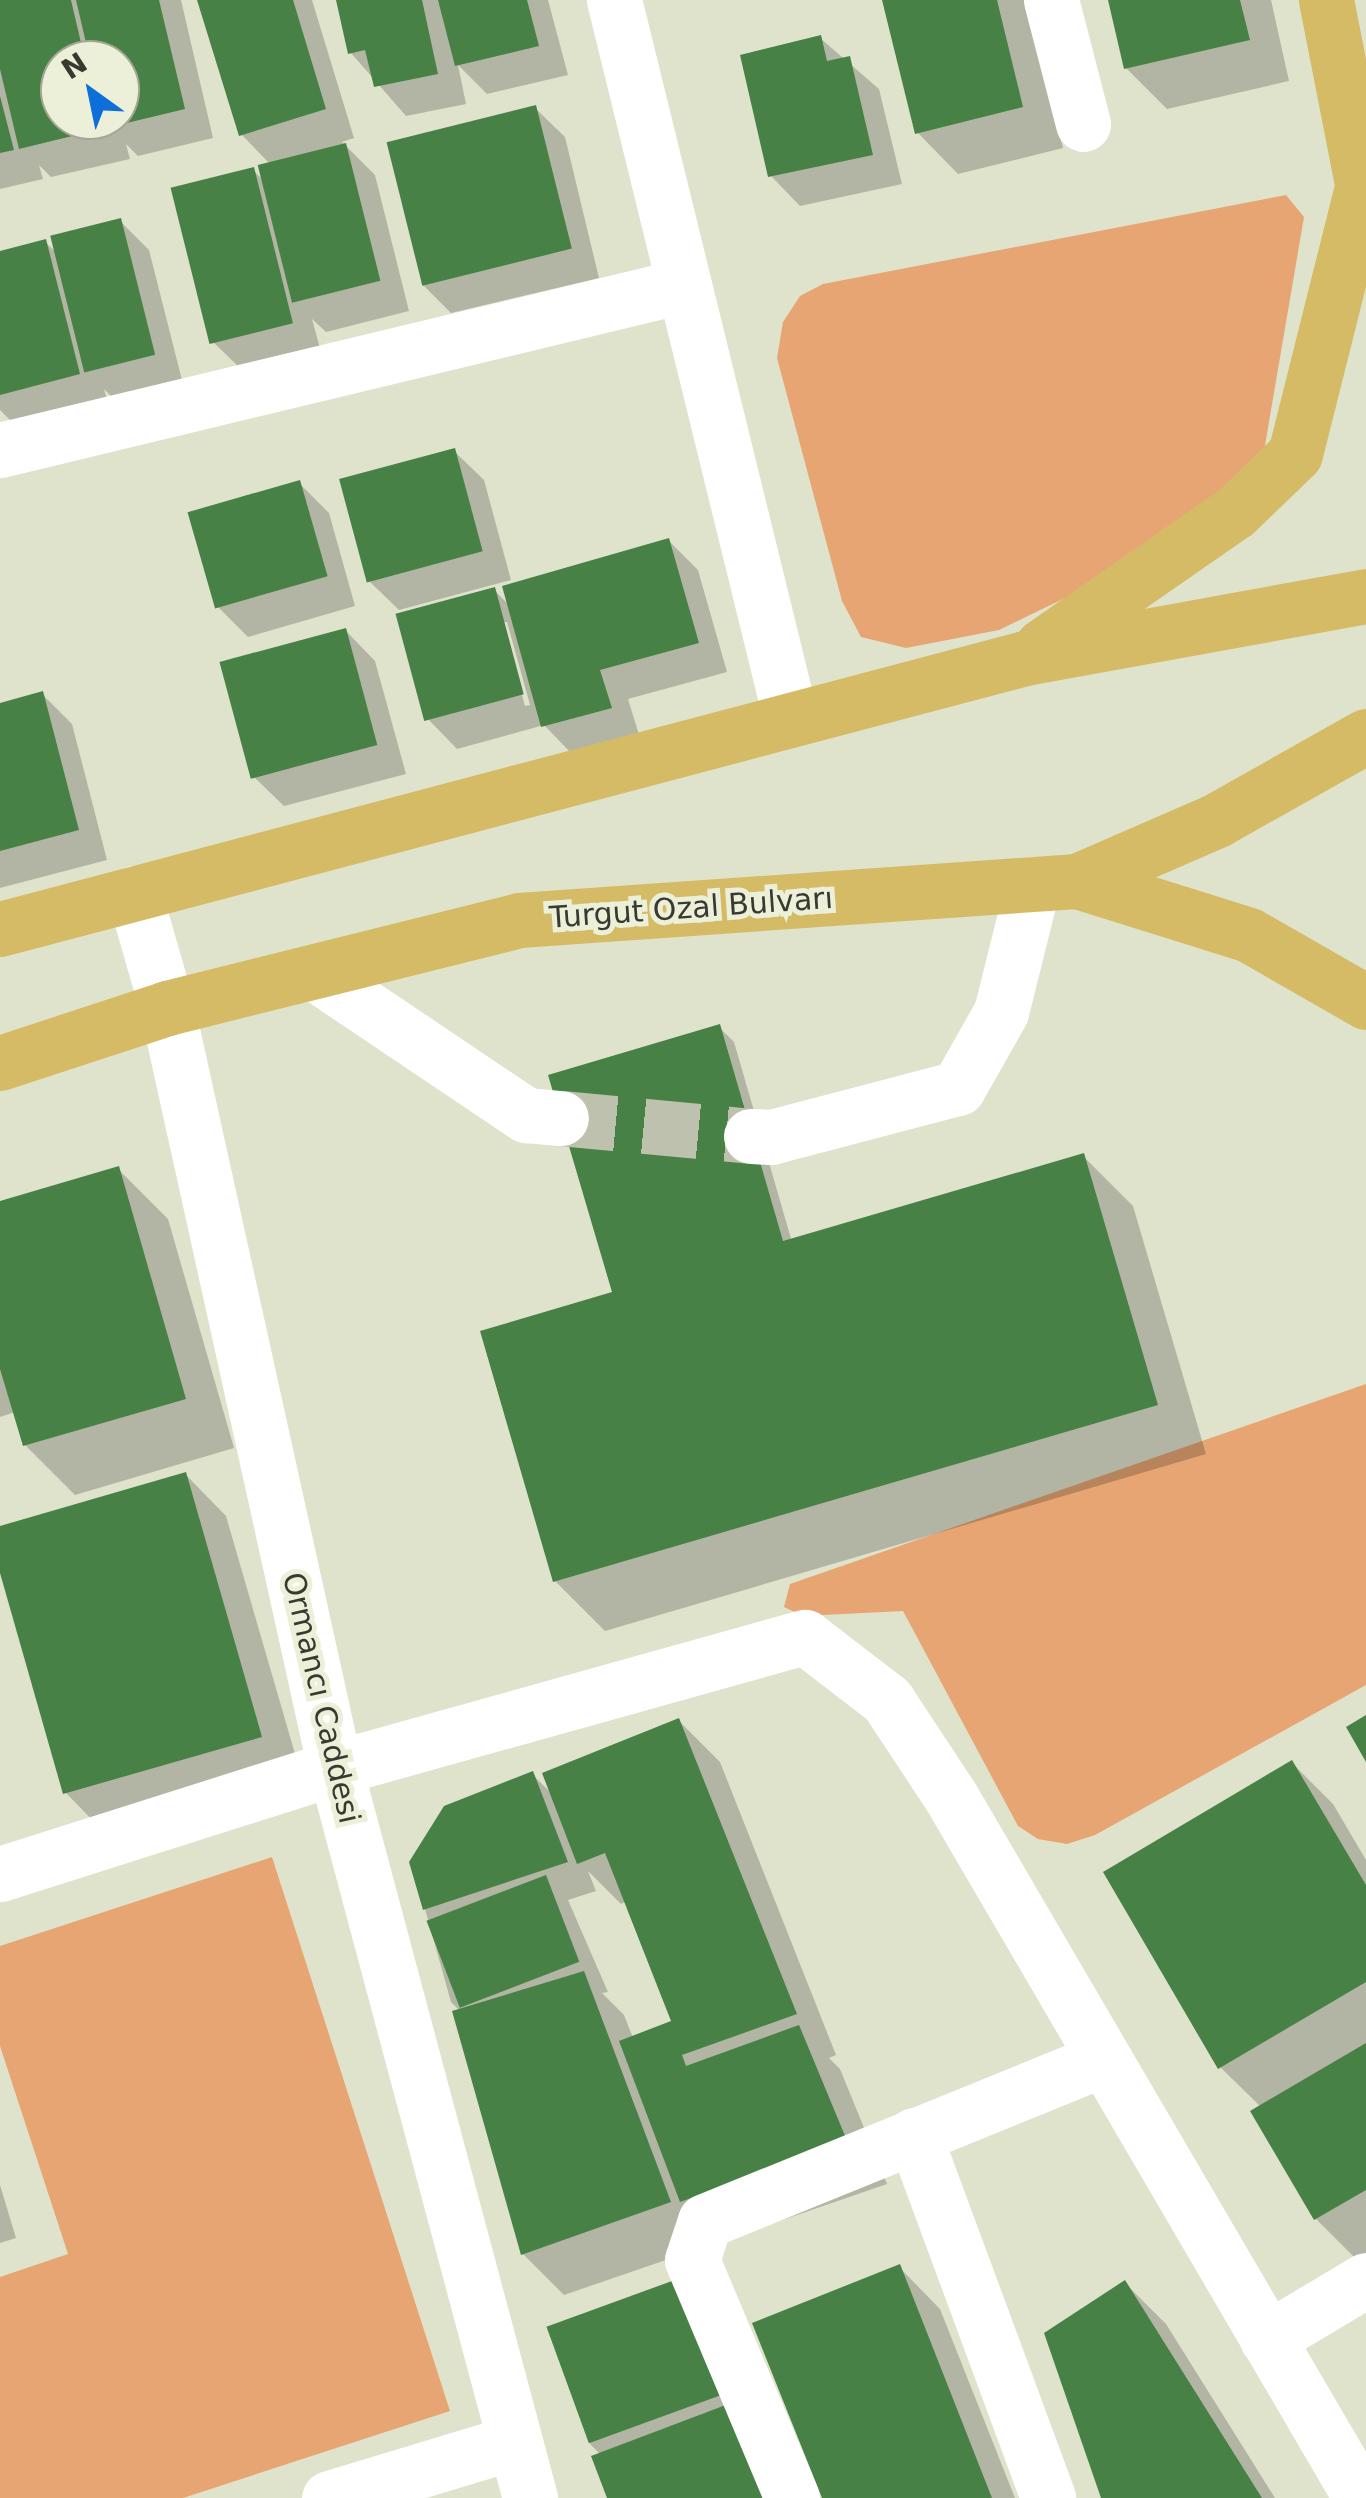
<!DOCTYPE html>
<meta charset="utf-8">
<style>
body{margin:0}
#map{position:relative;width:1366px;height:2498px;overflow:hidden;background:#dfe3cc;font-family:"DejaVu Sans",sans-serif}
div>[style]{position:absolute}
.green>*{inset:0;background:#e6a572}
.shadow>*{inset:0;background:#0003}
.building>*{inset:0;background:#478145;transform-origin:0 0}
.minor-tunnel>*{height:55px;margin-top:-27.5px;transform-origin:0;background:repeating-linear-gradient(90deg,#bec1ad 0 55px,transparent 0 83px)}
.minor>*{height:55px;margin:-27.5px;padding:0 27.5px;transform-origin:27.5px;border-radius:27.5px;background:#fff}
.major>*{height:55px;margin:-27.5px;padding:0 27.5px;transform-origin:27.5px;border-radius:27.5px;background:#d5bb66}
span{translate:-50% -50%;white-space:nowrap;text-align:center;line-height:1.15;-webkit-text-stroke:10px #ecf0d9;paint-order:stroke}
.street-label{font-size:30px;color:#383a31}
.north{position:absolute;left:40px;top:40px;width:100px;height:100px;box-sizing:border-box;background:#ecf0d9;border:2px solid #a4a796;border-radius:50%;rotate:327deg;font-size:28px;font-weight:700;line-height:40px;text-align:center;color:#383a31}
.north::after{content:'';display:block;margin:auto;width:35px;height:45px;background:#0e6fd8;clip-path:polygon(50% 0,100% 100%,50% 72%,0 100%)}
</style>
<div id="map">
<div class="green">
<i style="clip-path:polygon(1286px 195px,1304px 217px,1264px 451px,1221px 492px,1096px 583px,999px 630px,906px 648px,861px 637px,842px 601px,777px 358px,783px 322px,800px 296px,823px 284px)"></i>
<i style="clip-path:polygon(1366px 1384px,1366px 1685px,1095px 1835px,1067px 1844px,1038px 1839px,1018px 1826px,903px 1611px,803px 1616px,784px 1607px,790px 1584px)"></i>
<i style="clip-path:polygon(272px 1857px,450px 2411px,183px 2498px,0 2498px,0 2277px,68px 2254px,0 2046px,0 1946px)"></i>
</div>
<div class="shadow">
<i style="clip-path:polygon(evenodd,0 0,181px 0,213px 138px,138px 156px,126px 144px,130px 159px,51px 177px,39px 165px,43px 179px,0 189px,0 0,60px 60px,120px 60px,120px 120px,60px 120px,60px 60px)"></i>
<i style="clip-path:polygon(200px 0,312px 0,354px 138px,342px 142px,375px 175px,409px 311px,326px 332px,312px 319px,321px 352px,242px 370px,212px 341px,253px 170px,265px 182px,271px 165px,241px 134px)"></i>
<i style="clip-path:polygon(339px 0,548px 0,568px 75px,487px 94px,458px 65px,466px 104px,406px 116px,351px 53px)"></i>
<i style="clip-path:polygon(885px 0,1026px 0,1063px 148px,958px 174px,917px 132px)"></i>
<i style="clip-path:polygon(1111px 0,1271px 0,1289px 81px,1167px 109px,1126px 68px)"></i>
<i style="clip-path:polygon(820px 38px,879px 89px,902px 184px,800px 206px,771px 176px)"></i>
<i style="clip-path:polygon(535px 108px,565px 137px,599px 278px,451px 313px,421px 283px)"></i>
<i style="clip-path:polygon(120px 221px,149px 250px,183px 384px,117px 402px,104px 389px,108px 403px,17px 427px,0 410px,0 253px,45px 242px,58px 254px)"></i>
<i style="clip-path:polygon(454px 451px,484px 480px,511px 580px,399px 610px,369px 581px)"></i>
<i style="clip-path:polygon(299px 483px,329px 513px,355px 606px,248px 637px,218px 607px)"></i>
<i style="clip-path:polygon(evenodd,669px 541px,698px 570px,727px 672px,628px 699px,640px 738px,573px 755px,544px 725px,457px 749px,428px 719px,494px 590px,510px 606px,669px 541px,502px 622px,507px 622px,530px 705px,525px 706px,502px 622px)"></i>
<i style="clip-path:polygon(346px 631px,375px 661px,406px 774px,284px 806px,254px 777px)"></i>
<i style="clip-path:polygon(42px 694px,72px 724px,107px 860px,0 888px,0 705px)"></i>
<i style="clip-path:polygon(719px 1027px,734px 1042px,792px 1242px,1083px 1156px,1133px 1206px,1206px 1454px,605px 1631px,555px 1581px)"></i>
<i style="clip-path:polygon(118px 1169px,168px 1219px,234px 1448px,75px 1495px,25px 1445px,15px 1412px,0 1417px,0 1204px)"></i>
<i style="clip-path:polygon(185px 1474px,226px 1516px,302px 1778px,106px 1834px,65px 1792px,0 1564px,0 1528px)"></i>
<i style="clip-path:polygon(evenodd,679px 1721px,720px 1762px,836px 2055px,829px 2058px,840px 2069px,887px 2184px,564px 2295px,523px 2254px,460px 2011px,451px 2002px,425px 1909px,532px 1774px,553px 1795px,679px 1721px,588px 1871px,621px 1904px,627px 1901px,674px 2023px,633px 2038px,624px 2015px,602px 1993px,608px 1992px,568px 1900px,596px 1891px,588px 1871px)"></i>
<i style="clip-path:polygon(1292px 1763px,1333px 1804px,1366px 1860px,1366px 2255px,1357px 2260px,1316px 2219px,1261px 2107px,1220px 2067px)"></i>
<i style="clip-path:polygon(0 2185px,16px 2238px,0 2243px)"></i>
<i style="clip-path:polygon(899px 2267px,940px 2309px,1015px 2498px,824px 2498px)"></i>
<i style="clip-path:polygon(693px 2276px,764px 2420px,609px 2498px,601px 2455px,590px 2444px)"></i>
<i style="clip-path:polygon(1125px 2283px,1166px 2324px,1275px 2498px,1104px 2498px)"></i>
</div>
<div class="building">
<i style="clip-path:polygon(0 0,71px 0,85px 60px,60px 60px,60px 120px,99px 120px,101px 129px,19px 149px,0 69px)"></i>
<i style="clip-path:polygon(76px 0,159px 0,185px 109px,106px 128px,104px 120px,120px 120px,120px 60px,90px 60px)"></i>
<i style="clip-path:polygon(197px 0,293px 0,326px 109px,239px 136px)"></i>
<i style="clip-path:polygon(336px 0,422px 0,438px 74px,374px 87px,365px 50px,348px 54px)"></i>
<i style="clip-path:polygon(438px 0,527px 0,539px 46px,455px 66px)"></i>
<i style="clip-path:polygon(882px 0,997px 0,1023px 107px,915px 134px)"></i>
<i style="clip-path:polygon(1108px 0,1240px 0,1250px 40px,1124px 69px)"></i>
<i style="clip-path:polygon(821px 35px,827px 61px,850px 56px,873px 155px,768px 177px,740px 55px)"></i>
<i style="clip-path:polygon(0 96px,14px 150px,0 153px)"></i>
<i style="left:536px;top:105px;width:148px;height:154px;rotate:76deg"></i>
<i style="left:346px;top:143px;width:142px;height:91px;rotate:76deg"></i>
<i style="left:254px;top:167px;width:161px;height:86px;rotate:76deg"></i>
<i style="left:121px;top:218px;width:141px;height:73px;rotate:76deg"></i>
<i style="clip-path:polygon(46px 239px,80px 374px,0 395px,0 251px)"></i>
<i style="left:455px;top:448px;width:107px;height:120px;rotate:75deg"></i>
<i style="left:300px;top:480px;width:100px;height:117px;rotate:74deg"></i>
<i style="clip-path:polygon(669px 538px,699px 643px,600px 670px,612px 708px,541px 727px,502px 586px)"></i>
<i style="left:495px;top:587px;width:111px;height:103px;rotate:75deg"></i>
<i style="left:346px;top:628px;width:121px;height:131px;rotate:75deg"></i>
<i style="clip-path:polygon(43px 691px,79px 830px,0 851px,0 703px)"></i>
<i style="clip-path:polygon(720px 1024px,783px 1241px,1084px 1153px,1158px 1405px,553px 1582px,480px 1331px,612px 1292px,548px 1075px)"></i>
<i style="clip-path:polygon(119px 1166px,186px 1399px,23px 1446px,0 1369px,0 1201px)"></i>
<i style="clip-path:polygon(186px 1472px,262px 1737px,63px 1794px,0 1573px,0 1526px)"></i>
<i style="clip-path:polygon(1366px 1715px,1366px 1762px,1346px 1727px)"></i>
<i style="clip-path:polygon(679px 1718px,797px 2014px,682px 2055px,686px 2066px,799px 2025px,848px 2143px,680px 2202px,619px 2041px,671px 2021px,605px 1853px,577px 1864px,542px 1773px)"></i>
<i style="clip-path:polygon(1292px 1760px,1366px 1885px,1366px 1982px,1218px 2069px,1103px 1872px)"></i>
<i style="clip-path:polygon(533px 1771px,568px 1862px,423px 1910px,409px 1862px,444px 1806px)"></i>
<i style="left:546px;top:1875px;width:93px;height:128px;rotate:69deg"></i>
<i style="clip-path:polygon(584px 1971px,671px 2202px,521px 2255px,452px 2011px)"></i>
<i style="clip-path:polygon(1366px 2043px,1366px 2190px,1314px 2220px,1250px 2111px)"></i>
<i style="clip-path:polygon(900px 2264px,992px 2498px,822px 2498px,752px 2323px)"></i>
<i style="left:694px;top:2273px;width:124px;height:157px;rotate:70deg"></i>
<i style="clip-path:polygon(1125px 2280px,1262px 2498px,1101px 2498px,1044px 2333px)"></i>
<i style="clip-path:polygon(739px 2400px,774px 2498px,607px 2498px,591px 2456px)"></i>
</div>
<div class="minor-tunnel">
<i style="left:561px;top:1118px;width:191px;rotate:5.4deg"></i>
</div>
<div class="minor">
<i style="left:614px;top:0;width:737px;rotate:76.19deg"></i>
<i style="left:1051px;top:0;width:128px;rotate:75.5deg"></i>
<i style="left:0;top:450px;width:701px;rotate:-13.52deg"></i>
<i style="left:134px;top:893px;width:120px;rotate:74deg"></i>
<i style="left:167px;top:1008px;width:778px;rotate:77.54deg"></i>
<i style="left:335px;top:1768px;width:756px;rotate:75.04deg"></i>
<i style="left:313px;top:972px;width:257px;rotate:33.9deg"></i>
<i style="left:526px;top:1115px;width:35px;rotate:5deg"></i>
<i style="left:751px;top:1136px;width:20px;rotate:3deg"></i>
<i style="left:771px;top:1137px;width:193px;rotate:-14.7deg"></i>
<i style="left:958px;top:1088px;width:87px;rotate:-60.5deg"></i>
<i style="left:1001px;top:1012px;width:132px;rotate:-76deg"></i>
<i style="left:0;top:1874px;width:351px;rotate:-17.6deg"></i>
<i style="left:335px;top:1768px;width:488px;rotate:-15.6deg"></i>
<i style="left:805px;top:1637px;width:103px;rotate:37.5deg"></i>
<i style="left:887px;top:1700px;width:116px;rotate:56.6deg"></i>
<i style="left:951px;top:1797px;width:812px;rotate:59.68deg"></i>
<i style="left:914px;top:2135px;width:387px;rotate:69.7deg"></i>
<i style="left:1267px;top:2339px;width:115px;rotate:-30.8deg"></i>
<i style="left:329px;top:2498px;width:190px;rotate:-16.8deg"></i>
<i style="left:792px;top:2498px;width:258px;rotate:-112.8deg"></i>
<i style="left:692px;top:2260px;width:41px;rotate:-71.6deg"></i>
<i style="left:705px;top:2221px;width:427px;rotate:-22.1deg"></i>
</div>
<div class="major">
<i style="left:1326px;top:0;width:207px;rotate:78.9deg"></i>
<i style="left:1042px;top:646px;width:235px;rotate:-34.8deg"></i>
<i style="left:1235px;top:512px;width:83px;rotate:-44deg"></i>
<i style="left:1295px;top:454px;width:279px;rotate:-75.9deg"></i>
<i style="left:1077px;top:881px;width:180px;rotate:17.4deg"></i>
<i style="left:1249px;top:935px;width:135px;rotate:29.8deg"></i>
<i style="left:0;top:929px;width:1060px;rotate:-14.81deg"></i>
<i style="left:1025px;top:658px;width:347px;rotate:-10.3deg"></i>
<i style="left:0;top:1063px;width:176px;rotate:-18.2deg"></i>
<i style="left:167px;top:1008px;width:363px;rotate:-14deg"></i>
<i style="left:519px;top:920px;width:559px;rotate:-4deg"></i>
<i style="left:1077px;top:881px;width:153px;rotate:-23.5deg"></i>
<i style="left:1217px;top:820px;width:171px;rotate:-29.4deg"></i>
</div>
<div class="street-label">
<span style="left:691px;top:908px;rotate:-4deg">Turgut Ozal Bulvarı</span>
<span style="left:321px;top:1698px;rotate:77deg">Ormancı Caddesi</span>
</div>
<div class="north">N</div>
</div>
